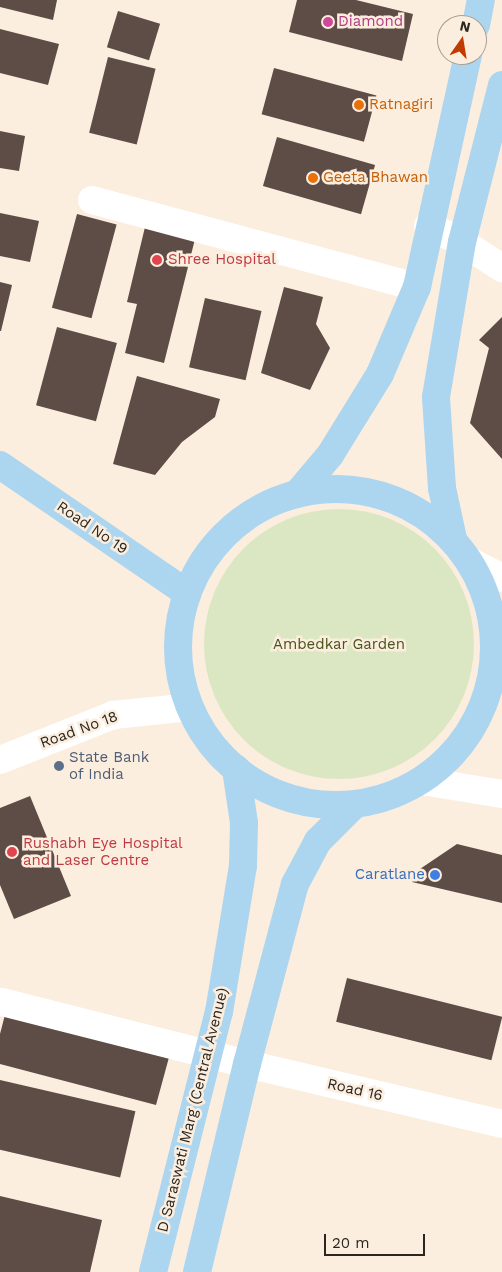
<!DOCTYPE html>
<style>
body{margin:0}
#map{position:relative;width:502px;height:1272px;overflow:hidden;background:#fceede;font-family:"Work Sans",sans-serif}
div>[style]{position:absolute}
.green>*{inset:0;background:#dbe7c2}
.round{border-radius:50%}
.building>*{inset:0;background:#5e4c46;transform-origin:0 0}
.minor>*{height:28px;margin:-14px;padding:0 14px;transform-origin:14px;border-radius:14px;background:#fff}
.major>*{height:28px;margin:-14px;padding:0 14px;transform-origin:14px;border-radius:14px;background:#acd5ef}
.major>.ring{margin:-14px;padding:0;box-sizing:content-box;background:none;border:28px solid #acd5ef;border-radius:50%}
.dots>*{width:14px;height:14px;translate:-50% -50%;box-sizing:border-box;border:2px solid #fceede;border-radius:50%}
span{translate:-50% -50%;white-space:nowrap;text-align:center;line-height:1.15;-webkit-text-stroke:5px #fceede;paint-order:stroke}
.hotel-label{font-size:15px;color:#b23c85}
.left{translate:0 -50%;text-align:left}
.food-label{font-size:15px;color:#c56008}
.health-label{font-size:15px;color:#be3a42}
.street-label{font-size:15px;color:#2b2620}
.park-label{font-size:15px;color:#47561d}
.service-label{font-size:15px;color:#4e5e75}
.shop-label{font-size:15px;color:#366cbe}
.right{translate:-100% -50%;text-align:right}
.north{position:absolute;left:437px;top:15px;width:50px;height:50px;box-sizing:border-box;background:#fceede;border:1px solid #a89e92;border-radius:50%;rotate:13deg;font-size:14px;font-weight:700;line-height:20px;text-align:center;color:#2b2620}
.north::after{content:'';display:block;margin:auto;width:18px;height:22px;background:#c13a00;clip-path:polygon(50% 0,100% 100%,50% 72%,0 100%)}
.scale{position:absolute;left:324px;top:1234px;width:101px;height:22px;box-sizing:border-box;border:2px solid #2b2620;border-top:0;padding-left:6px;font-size:15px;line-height:18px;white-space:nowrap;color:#2b2620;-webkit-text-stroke:4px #fceede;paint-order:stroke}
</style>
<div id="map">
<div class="green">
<i class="round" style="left:204px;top:509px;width:270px;height:270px"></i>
</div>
<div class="building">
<i style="clip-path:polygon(0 0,57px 0,53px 20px,0 7px)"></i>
<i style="clip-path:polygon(297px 0,356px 0,413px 14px,402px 61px,289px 32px)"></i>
<i style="left:118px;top:11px;width:44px;height:38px;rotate:17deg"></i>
<i style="clip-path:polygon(0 29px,59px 44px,48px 85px,0 73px)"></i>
<i style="left:108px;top:57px;width:49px;height:78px;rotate:14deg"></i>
<i style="left:274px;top:68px;width:106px;height:48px;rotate:15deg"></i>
<i style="clip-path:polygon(0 131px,25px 136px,19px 171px,0 168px)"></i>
<i style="left:277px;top:137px;width:102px;height:51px;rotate:16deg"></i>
<i style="clip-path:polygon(0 213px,39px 221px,30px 262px,0 256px)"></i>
<i style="left:77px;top:214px;width:41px;height:97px;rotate:15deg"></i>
<i style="clip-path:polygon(145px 227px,195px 239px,164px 363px,125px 353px,137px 304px,127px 302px)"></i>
<i style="clip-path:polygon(0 282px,12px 285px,1px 331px,0 331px)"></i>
<i style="clip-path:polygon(284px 287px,323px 297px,316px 324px,330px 348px,310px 390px,261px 373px)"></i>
<i style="left:205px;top:298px;width:58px;height:71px;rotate:13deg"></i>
<i style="clip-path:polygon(502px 317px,502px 459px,470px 423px,489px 348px,479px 340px)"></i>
<i style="left:57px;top:327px;width:62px;height:81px;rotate:15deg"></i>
<i style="clip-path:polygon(137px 376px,220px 399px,215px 417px,182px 442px,155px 475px,113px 464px)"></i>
<i style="clip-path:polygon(30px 796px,71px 896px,14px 919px,0 885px,0 808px)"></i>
<i style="clip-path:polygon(457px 844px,502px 855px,502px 903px,412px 882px,414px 873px)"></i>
<i style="left:347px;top:978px;width:160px;height:45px;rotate:14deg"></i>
<i style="clip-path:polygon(7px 1007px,171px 1050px,156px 1105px,0 1064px,0 1034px)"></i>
<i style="left:0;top:1080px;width:139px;height:68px;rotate:13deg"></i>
<i style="clip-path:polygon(0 1196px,102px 1220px,90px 1272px,0 1272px)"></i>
</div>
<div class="minor">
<i style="left:92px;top:200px;width:336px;rotate:15deg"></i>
<i style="left:428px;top:226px;width:38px;rotate:25deg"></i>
<i style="left:462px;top:242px;width:48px;rotate:33deg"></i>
<i style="left:471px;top:562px;width:35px;rotate:27deg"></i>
<i style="left:0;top:760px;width:122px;rotate:-21.7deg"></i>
<i style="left:113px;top:715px;width:77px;rotate:-5.9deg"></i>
<i style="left:422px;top:781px;width:81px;rotate:9.2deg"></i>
<i style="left:2px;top:1002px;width:253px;rotate:14.2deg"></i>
<i style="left:247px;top:1064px;width:262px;rotate:13.2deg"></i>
</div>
<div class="major">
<i style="left:476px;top:25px;width:25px;rotate:-79deg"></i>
<i style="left:0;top:465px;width:223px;rotate:34.4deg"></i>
<i class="ring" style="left:178px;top:489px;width:288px;height:288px"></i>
<i style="left:297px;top:494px;width:51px;rotate:-49.8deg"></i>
<i style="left:330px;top:455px;width:95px;rotate:-58.3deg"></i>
<i style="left:380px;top:374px;width:95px;rotate:-67deg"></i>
<i style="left:417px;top:287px;width:238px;rotate:-77.6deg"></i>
<i style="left:453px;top:539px;width:52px;rotate:-102.2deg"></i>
<i style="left:442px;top:488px;width:91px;rotate:-93.8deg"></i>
<i style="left:436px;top:397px;width:157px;rotate:-80.5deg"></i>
<i style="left:462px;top:242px;width:162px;rotate:-75.7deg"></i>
<i style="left:153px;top:1272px;width:268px;rotate:-75.8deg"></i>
<i style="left:219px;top:1012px;width:148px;rotate:-80.7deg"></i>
<i style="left:243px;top:866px;width:43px;rotate:-88.7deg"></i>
<i style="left:244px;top:823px;width:55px;rotate:-98.4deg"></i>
<i style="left:197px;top:1272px;width:214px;rotate:-76.5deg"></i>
<i style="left:247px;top:1064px;width:186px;rotate:-75.1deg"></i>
<i style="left:295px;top:884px;width:49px;rotate:-61.9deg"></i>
<i style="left:318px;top:841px;width:52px;rotate:-45deg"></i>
</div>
<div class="dots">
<i style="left:328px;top:22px;background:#d1479c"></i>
<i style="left:359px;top:105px;background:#e8710a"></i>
<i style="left:313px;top:178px;background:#e8710a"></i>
<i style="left:157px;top:260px;background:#e0444e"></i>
<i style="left:59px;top:766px;background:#5c6f8a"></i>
<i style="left:12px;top:852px;background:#e0444e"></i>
<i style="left:435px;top:875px;background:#3f7fe0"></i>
</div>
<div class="hotel-label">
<span class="left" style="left:338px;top:22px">Diamond</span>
</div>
<div class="food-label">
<span class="left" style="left:369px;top:105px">Ratnagiri</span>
<span class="left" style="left:323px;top:178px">Geeta Bhawan</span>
</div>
<div class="health-label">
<span class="left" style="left:168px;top:260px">Shree Hospital</span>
<span class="left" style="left:23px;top:852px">Rushabh Eye Hospital<br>and Laser Centre</span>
</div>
<div class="street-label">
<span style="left:92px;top:528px;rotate:34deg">Road No 19</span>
<span style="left:79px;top:730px;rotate:-20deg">Road No 18</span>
<span style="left:355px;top:1090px;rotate:13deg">Road 16</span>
<span style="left:193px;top:1110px;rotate:-76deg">D Saraswati Marg (Central Avenue)</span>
</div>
<div class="park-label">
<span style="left:339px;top:645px">Ambedkar Garden</span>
</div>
<div class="service-label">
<span class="left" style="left:69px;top:766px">State Bank<br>of India</span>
</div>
<div class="shop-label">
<span class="right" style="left:425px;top:875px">Caratlane</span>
</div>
<div class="north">N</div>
<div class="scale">20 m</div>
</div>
